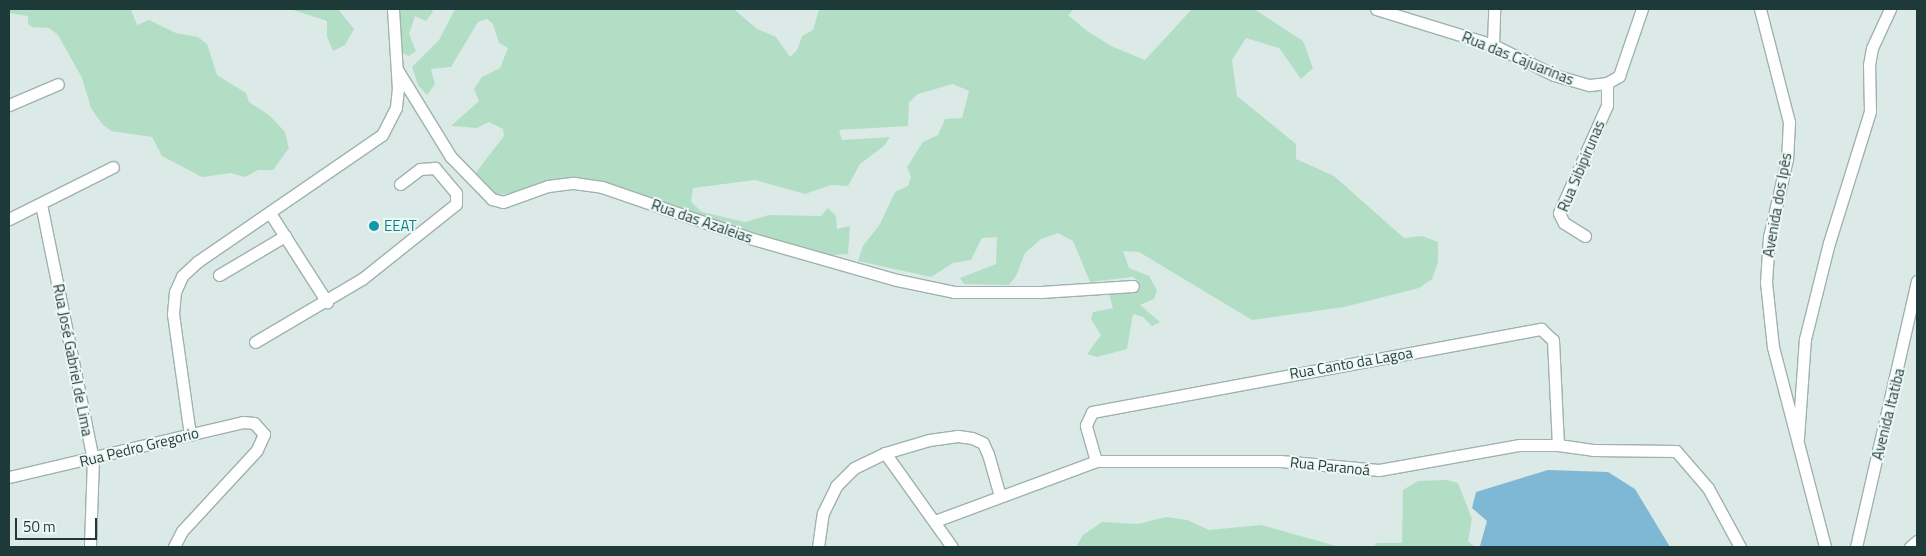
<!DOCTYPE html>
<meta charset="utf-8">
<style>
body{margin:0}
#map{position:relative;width:1926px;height:556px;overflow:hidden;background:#dceae7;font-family:"Titillium Web",sans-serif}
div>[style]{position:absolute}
.green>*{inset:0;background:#b3dec6}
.water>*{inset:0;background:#7eb8d5}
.roads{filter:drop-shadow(1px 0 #9fb2af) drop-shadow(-1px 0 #9fb2af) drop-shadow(0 1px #9fb2af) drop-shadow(0 -1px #9fb2af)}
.minor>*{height:11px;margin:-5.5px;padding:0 5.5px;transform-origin:5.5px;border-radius:5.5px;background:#fff}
.dots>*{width:14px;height:14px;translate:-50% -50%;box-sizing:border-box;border:2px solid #edf7f4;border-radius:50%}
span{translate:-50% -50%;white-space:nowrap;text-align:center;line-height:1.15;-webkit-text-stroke:4px #edf7f4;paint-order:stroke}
.street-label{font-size:15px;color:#1d3a38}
.culture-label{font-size:15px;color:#0d838f}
.left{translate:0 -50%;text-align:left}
.frame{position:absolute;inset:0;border:10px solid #1d3a38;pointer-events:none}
.scale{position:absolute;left:15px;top:518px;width:82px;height:22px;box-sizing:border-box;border:2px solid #1d3a38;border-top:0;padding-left:6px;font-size:15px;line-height:18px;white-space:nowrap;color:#1d3a38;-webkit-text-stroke:4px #edf7f4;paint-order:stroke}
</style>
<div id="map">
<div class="green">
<i style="clip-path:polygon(9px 9px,131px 9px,137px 25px,149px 20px,176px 33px,198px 37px,207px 44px,217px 75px,246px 93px,249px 102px,270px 116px,285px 132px,289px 148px,273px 170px,258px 170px,245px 177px,231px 173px,202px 177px,185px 168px,162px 156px,152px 137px,111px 131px,102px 124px,91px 108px,82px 78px,58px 35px,49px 28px,32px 27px,28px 24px,28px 16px,9px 13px)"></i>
<i style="clip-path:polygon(290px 9px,338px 9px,354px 29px,345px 45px,333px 51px,327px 37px,327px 21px)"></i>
<i style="clip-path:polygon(396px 9px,431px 9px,433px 12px,426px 21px,415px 16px,409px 34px,416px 51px,409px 56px,402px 53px)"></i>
<i style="clip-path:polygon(455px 9px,734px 9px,757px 29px,776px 37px,790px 57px,797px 50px,802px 36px,813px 30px,819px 9px,1074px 9px,1068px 15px,1087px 31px,1111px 46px,1145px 60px,1192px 9px,1254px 9px,1303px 41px,1313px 68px,1301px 79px,1279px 48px,1246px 38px,1232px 60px,1237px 96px,1296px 144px,1296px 159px,1334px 176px,1404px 238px,1422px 236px,1438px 242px,1438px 262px,1432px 279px,1419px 288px,1344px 307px,1252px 320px,1139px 252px,1123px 251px,1129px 268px,1149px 276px,1157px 290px,1154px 299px,1140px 305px,1160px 322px,1152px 326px,1143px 317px,1133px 314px,1127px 349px,1097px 357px,1087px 354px,1101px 335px,1091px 319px,1093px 312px,1113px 308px,1109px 294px,1130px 292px,1139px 282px,1133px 277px,1090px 282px,1073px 241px,1058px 233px,1041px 239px,1025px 253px,1016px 276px,1009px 285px,964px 284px,960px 278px,996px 264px,997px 237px,982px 238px,971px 260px,953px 263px,931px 277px,858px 261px,863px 246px,880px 224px,895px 192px,908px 186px,911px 177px,907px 167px,923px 142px,938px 135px,945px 119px,962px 118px,969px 91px,953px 84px,918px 94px,909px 102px,908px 126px,839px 130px,842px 140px,890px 137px,884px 146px,860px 164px,848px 186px,831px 185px,805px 194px,755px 180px,693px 188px,691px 202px,702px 212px,745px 222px,769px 215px,821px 216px,828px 208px,836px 216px,837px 229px,850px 226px,848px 254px,831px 255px,700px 218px,587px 179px,547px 181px,522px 191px,498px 195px,477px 181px,474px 175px,504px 136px,503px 129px,489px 122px,477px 128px,451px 126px,479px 101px,474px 89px,482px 77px,500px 68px,508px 48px,499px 43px,493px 24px,487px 19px,478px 22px,451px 67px,431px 69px,435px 84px,427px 95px,418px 85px,412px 67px,439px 40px)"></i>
<i style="clip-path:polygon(1447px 480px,1458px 483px,1472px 519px,1468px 541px,1475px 547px,1373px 547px,1377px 543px,1402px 543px,1403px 490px,1418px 481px)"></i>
<i style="clip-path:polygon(1166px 517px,1187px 520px,1209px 530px,1261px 525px,1340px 547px,1076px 547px,1083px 535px,1102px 522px,1138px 524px)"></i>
</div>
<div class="water">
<i style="clip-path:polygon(1548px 470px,1608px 472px,1635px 489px,1670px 547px,1480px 546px,1487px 521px,1472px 508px,1476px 492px)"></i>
</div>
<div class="roads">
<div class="minor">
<i style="left:1376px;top:9px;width:122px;rotate:17.1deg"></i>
<i style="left:1493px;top:45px;width:68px;rotate:26.2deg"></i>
<i style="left:1554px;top:75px;width:37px;rotate:16deg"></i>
<i style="left:1590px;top:85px;width:17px;rotate:-7deg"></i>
<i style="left:1607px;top:83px;width:14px;rotate:-30deg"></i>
<i style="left:1619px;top:76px;width:71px;rotate:-71.1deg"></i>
<i style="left:1760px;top:9px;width:117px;rotate:75.6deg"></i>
<i style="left:1789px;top:122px;width:37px;rotate:93deg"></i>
<i style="left:1787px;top:159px;width:80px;rotate:103deg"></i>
<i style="left:1769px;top:237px;width:45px;rotate:93.8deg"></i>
<i style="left:1766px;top:282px;width:65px;rotate:83.9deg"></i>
<i style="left:1773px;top:347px;width:207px;rotate:75.4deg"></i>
<i style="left:1493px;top:45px;width:36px;rotate:-88deg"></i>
<i style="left:398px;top:71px;width:101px;rotate:58.4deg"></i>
<i style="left:451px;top:157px;width:59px;rotate:45.7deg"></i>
<i style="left:492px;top:199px;width:11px;rotate:15deg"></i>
<i style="left:503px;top:202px;width:48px;rotate:-19.6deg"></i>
<i style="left:548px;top:186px;width:26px;rotate:-7deg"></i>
<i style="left:574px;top:183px;width:28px;rotate:8deg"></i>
<i style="left:602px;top:187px;width:160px;rotate:19deg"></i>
<i style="left:753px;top:239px;width:150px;rotate:15.9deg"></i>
<i style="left:897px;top:280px;width:58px;rotate:11.9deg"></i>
<i style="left:954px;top:292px;width:87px"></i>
<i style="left:1041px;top:292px;width:92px;rotate:-3.7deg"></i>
<i style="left:9px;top:105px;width:53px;rotate:-23.2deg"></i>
<i style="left:41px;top:204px;width:260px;rotate:78.5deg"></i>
<i style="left:93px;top:459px;width:88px;rotate:92deg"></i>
<i style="left:270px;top:213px;width:106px;rotate:57.4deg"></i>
<i style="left:9px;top:219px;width:116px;rotate:-26.6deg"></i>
<i style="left:1585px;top:236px;width:25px;rotate:-148deg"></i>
<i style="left:1564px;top:223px;width:11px;rotate:-117deg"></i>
<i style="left:1559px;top:213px;width:118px;rotate:-66deg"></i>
<i style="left:1607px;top:105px;width:22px;rotate:-90deg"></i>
<i style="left:219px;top:275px;width:77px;rotate:-30.6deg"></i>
<i style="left:255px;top:342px;width:124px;rotate:-30.5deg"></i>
<i style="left:362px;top:279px;width:120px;rotate:-38.6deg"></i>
<i style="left:456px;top:204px;width:11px;rotate:-90deg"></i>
<i style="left:456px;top:193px;width:33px;rotate:-130deg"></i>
<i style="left:435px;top:168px;width:15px;rotate:176deg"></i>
<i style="left:420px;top:169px;width:25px;rotate:143deg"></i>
<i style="left:190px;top:435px;width:122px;rotate:-98deg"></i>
<i style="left:173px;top:314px;width:22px;rotate:-85deg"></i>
<i style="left:175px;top:292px;width:17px;rotate:-66deg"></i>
<i style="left:182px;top:276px;width:21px;rotate:-43deg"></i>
<i style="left:197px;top:262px;width:224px;rotate:-34.5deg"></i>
<i style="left:382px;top:135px;width:31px;rotate:-63deg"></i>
<i style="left:396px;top:107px;width:18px;rotate:-84deg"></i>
<i style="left:398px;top:89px;width:80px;rotate:-93.6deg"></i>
<i style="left:1798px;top:438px;width:99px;rotate:-86deg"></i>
<i style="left:1805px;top:339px;width:99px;rotate:-76deg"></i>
<i style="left:1829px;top:243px;width:138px;rotate:-72.7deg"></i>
<i style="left:1870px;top:111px;width:46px;rotate:-91.2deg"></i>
<i style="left:1869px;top:65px;width:17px;rotate:-80deg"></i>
<i style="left:1872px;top:48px;width:43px;rotate:-65.2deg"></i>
<i style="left:885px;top:453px;width:115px;rotate:54.5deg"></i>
<i style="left:1096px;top:461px;width:37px;rotate:-106deg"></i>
<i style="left:1086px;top:425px;width:14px;rotate:-65deg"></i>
<i style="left:1092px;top:412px;width:457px;rotate:-10.5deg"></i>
<i style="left:1541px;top:329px;width:16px;rotate:43deg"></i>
<i style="left:1553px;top:340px;width:105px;rotate:87.3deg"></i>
<i style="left:9px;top:477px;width:240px;rotate:-13.2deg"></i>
<i style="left:243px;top:422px;width:11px;rotate:5deg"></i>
<i style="left:254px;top:423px;width:15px;rotate:48deg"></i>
<i style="left:264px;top:434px;width:17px;rotate:114deg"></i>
<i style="left:257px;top:450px;width:110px;rotate:132.8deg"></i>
<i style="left:182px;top:531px;width:18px;rotate:117deg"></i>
<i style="left:935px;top:521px;width:172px;rotate:-20.4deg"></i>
<i style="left:1096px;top:461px;width:184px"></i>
<i style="left:1280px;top:461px;width:99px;rotate:5.2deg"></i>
<i style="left:1379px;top:470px;width:143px;rotate:-10.1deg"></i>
<i style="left:1520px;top:445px;width:38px"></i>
<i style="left:1558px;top:445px;width:35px;rotate:8deg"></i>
<i style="left:1593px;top:450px;width:83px;rotate:0.7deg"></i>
<i style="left:1676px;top:451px;width:49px;rotate:49.1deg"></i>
<i style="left:1708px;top:488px;width:67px;rotate:61.5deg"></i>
<i style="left:818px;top:547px;width:34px;rotate:-82deg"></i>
<i style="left:823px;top:513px;width:30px;rotate:-64deg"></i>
<i style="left:836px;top:486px;width:25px;rotate:-45deg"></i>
<i style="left:854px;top:468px;width:34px;rotate:-26deg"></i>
<i style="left:885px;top:453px;width:46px;rotate:-16.5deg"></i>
<i style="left:929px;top:440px;width:29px;rotate:-8deg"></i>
<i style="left:958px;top:436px;width:14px;rotate:8deg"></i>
<i style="left:972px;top:438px;width:12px;rotate:24deg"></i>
<i style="left:983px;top:443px;width:12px;rotate:66deg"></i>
<i style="left:988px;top:454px;width:44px;rotate:74.1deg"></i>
<i style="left:1856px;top:547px;width:273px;rotate:-77.1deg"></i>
<i style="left:1910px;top:547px;width:9px;rotate:-41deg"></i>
</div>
</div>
<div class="dots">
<i style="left:374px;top:226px;background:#0f9aa8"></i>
</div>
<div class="street-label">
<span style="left:1518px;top:58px;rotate:22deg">Rua das Cajuarinas</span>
<span style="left:1581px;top:166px;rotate:-67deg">Rua Sibipirunas</span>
<span style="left:1777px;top:205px;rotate:-80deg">Avenida dos Ipês</span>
<span style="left:702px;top:221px;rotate:19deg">Rua das Azaleias</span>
<span style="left:73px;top:360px;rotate:79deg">Rua José Gabriel de Lima</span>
<span style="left:1351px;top:363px;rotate:-10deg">Rua Canto da Lagoa</span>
<span style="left:1888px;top:414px;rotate:-76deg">Avenida Itatiba</span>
<span style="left:139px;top:447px;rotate:-14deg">Rua Pedro Gregorio</span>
<span style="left:1330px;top:466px;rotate:6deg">Rua Paranoá</span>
</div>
<div class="culture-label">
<span class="left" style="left:384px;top:226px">EEAT</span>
</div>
<div class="frame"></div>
<div class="scale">50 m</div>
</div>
